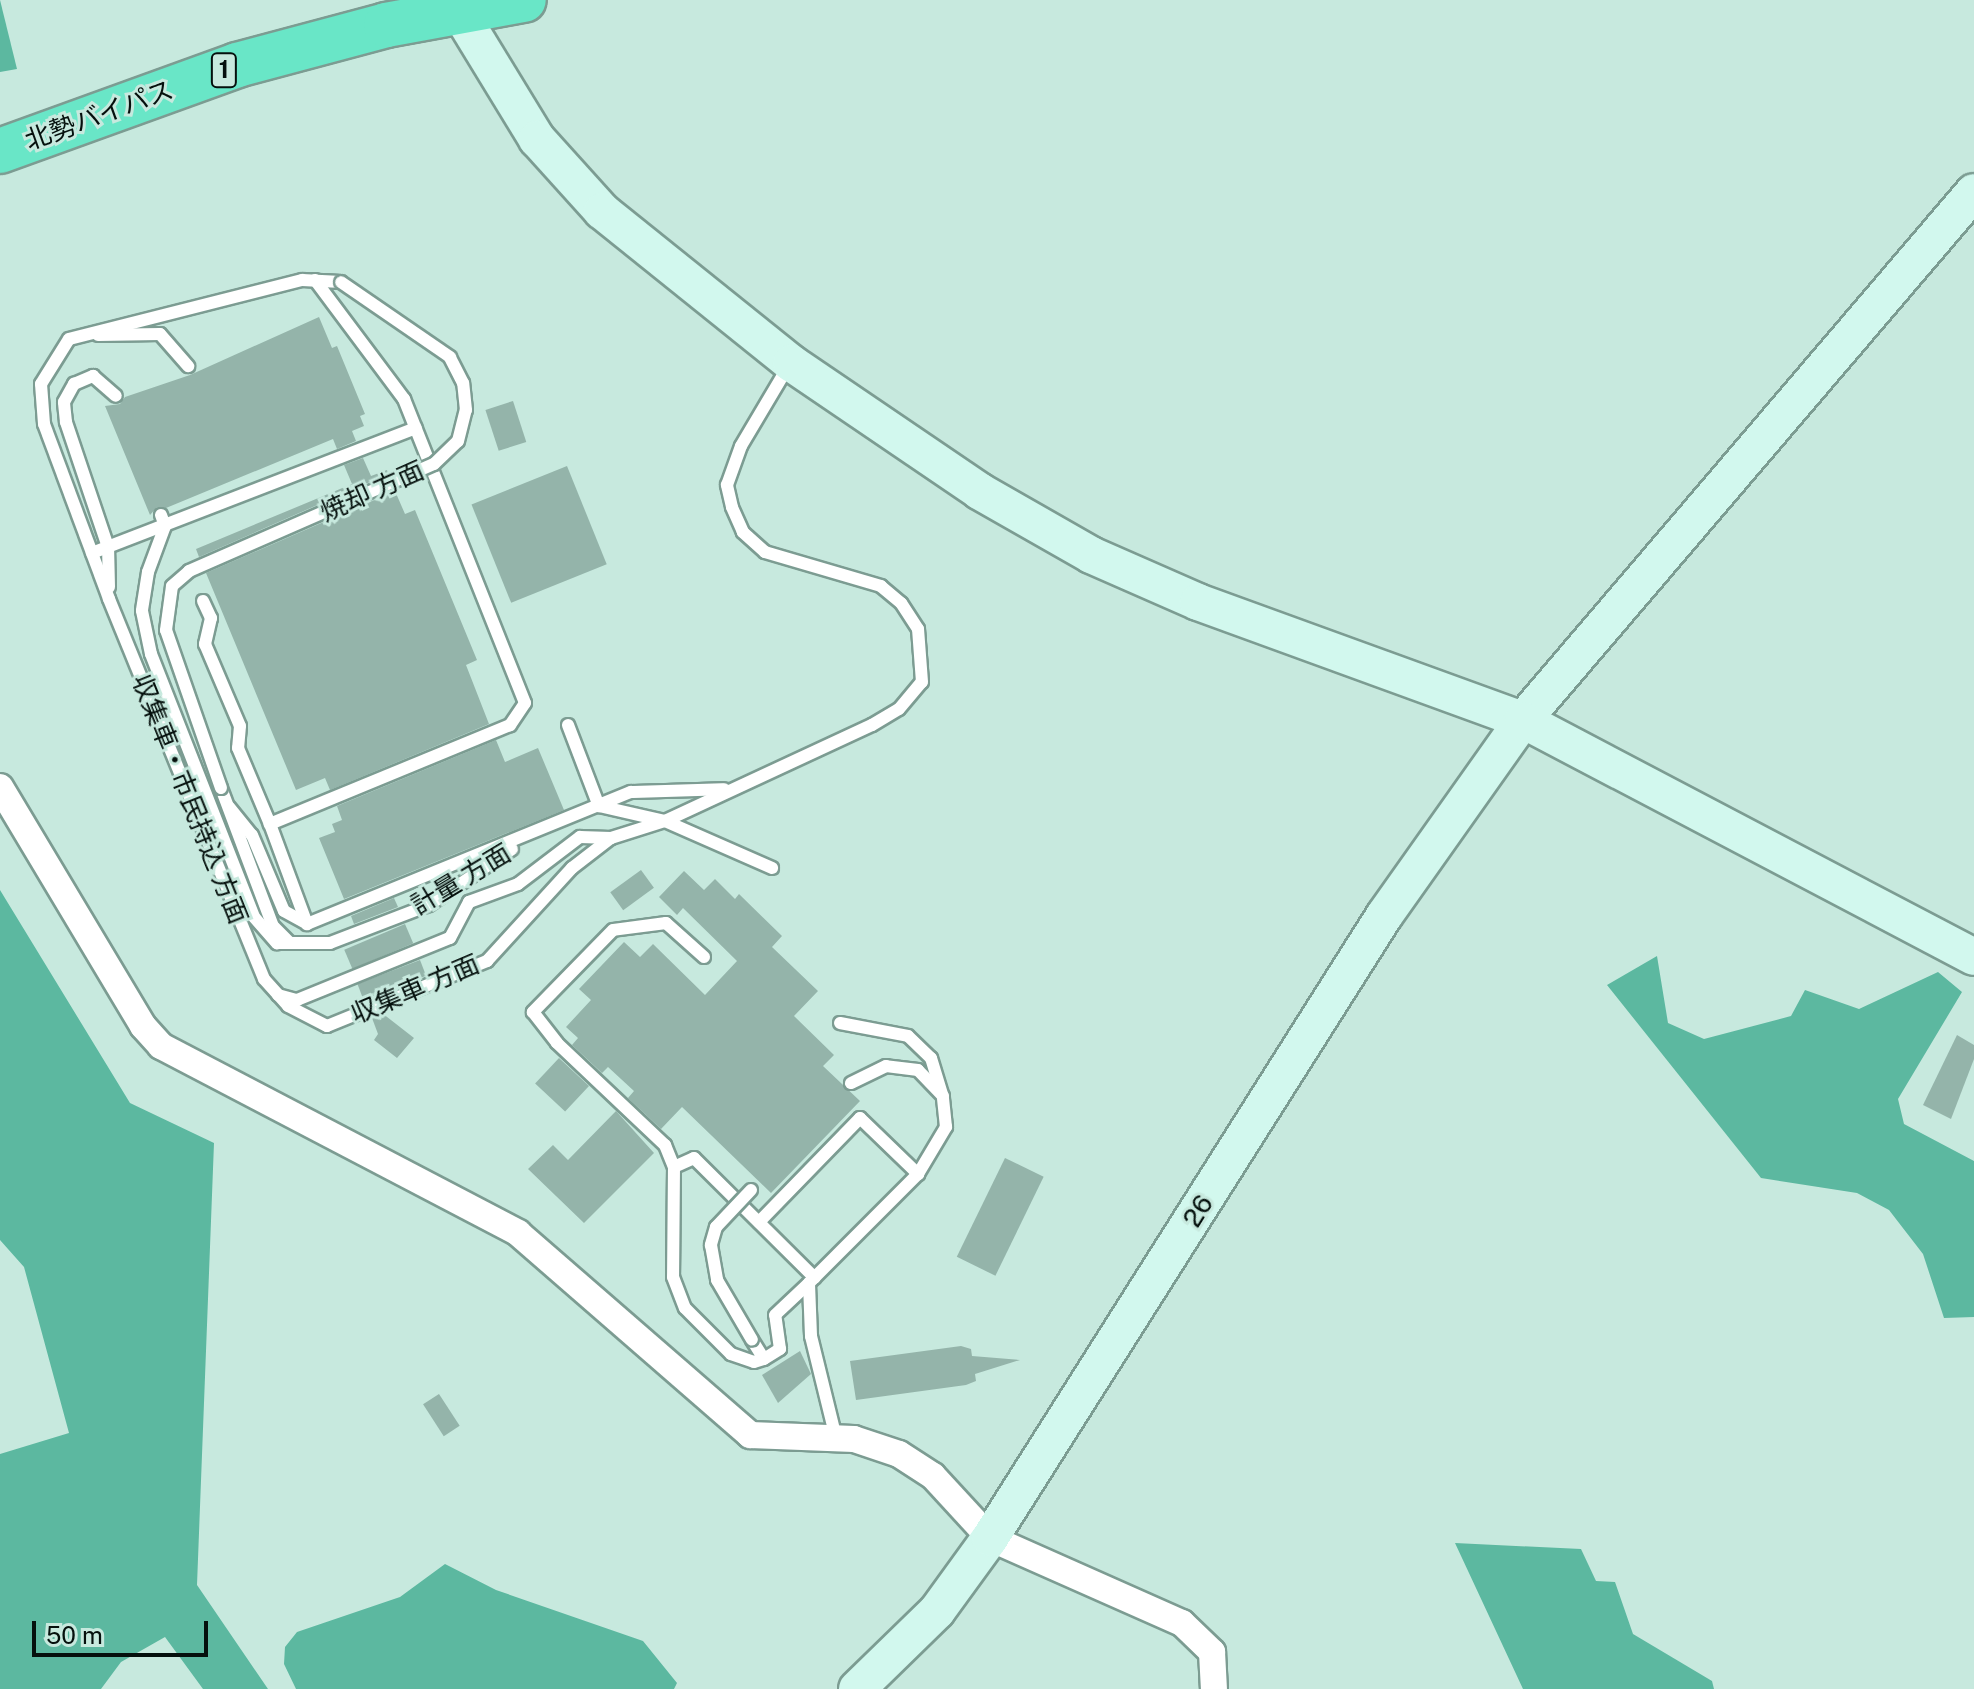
<!DOCTYPE html>
<meta charset="utf-8">
<style>
body{margin:0}
#map{position:relative;width:1974px;height:1689px;overflow:hidden;background:#c7e9de;font-family:"Public Sans","Noto Sans JP",sans-serif}
div>[style]{position:absolute}
.forest>*{inset:0;background:#5cb8a0}
.building>*{inset:0;background:#94b4aa;transform-origin:0 0}
.roads{filter:drop-shadow(2px 0 #7c9c92) drop-shadow(-2px 0 #7c9c92) drop-shadow(0 2px #7c9c92) drop-shadow(0 -2px #7c9c92)}
.lane>*{height:12px;margin:-6px;padding:0 6px;transform-origin:6px;border-radius:6px;background:#fff}
.street>*{height:26px;margin:-13px;padding:0 13px;transform-origin:13px;border-radius:13px;background:#fff}
.secondary>*{height:36px;margin:-18px;padding:0 18px;transform-origin:18px;border-radius:18px;background:#d2f8ee}
.highway>*{height:44px;margin:-22px;padding:0 22px;transform-origin:22px;border-radius:22px;background:#69e6c7}
.bridges{filter:drop-shadow(2px 0 #7c9c92) drop-shadow(-2px 0 #7c9c92) drop-shadow(0 2px #7c9c92) drop-shadow(0 -2px #7c9c92)}
.lane-bridge>*{height:12px;margin:-6px;padding:0 6px;transform-origin:6px;border-radius:6px;background:#fff}
span{translate:-50% -50%;white-space:nowrap;text-align:center;line-height:1.15;-webkit-text-stroke:6px #c7e9de;paint-order:stroke}
.shield-label span{padding:2px 6px;background:#c7e9de;border:2px solid;border-radius:6px;-webkit-text-stroke-width:0}
.shield-label{font-size:24px;color:#05100d;font-weight:700}
.street-label{font-size:26px;color:#05100d}
.scale{position:absolute;left:32px;top:1621px;width:176px;height:36px;box-sizing:border-box;border:4px solid #05100d;border-top:0;padding-left:10px;font-size:24px;line-height:28px;white-space:nowrap;color:#05100d;-webkit-text-stroke:6px #c7e9de;paint-order:stroke}
</style>
<div id="map">
<div class="forest">
<i style="clip-path:polygon(0 0,17px 69px,0 72px)"></i>
<i style="clip-path:polygon(0 890px,130px 1103px,214px 1143px,197px 1585px,268px 1689px,203px 1689px,165px 1637px,121px 1662px,101px 1689px,0 1689px,0 1454px,69px 1433px,24px 1267px,0 1240px)"></i>
<i style="clip-path:polygon(1657px 956px,1668px 1023px,1704px 1039px,1791px 1016px,1805px 990px,1859px 1009px,1938px 972px,1962px 992px,1898px 1099px,1904px 1124px,1974px 1161px,1974px 1317px,1944px 1318px,1923px 1254px,1889px 1210px,1857px 1193px,1761px 1178px,1607px 985px)"></i>
<i style="clip-path:polygon(1455px 1543px,1581px 1549px,1596px 1581px,1615px 1582px,1633px 1634px,1712px 1681px,1714px 1689px,1523px 1689px)"></i>
<i style="clip-path:polygon(445px 1564px,496px 1590px,643px 1641px,677px 1683px,674px 1689px,296px 1689px,284px 1664px,285px 1647px,297px 1632px,400px 1597px)"></i>
</div>
<div class="building">
<i style="clip-path:polygon(319px 317px,332px 348px,337px 346px,365px 414px,360px 416px,364px 426px,352px 431px,356px 441px,337px 449px,333px 439px,166px 508px,157px 507px,150px 515px,105px 406px,120px 404px,125px 397px,190px 375px)"></i>
<i style="left:513px;top:401px;width:43px;height:29px;rotate:72deg"></i>
<i style="clip-path:polygon(363px 458px,371px 476px,387px 470px,388px 474px,199px 557px,196px 549px,352px 484px,344px 465px)"></i>
<i style="left:567px;top:466px;width:106px;height:103px;rotate:68deg"></i>
<i style="clip-path:polygon(395px 491px,405px 514px,415px 510px,477px 660px,466px 665px,489px 724px,330px 790px,325px 778px,296px 790px,206px 573px)"></i>
<i style="clip-path:polygon(496px 740px,505px 762px,538px 748px,564px 810px,344px 899px,319px 838px,335px 832px,332px 824px,342px 820px,337px 806px)"></i>
<i style="left:641px;top:870px;width:22px;height:38px;rotate:54deg"></i>
<i style="clip-path:polygon(684px 871px,704px 890px,715px 879px,735px 899px,739px 894px,782px 936px,772px 947px,818px 991px,794px 1016px,834px 1055px,823px 1066px,860px 1101px,771px 1193px,682px 1107px,661px 1129px,628px 1098px,634px 1091px,608px 1067px,602px 1073px,572px 1045px,578px 1038px,566px 1027px,591px 1000px,579px 989px,624px 942px,640px 957px,653px 944px,705px 995px,737px 961px,683px 908px,677px 915px,659px 897px)"></i>
<i style="clip-path:polygon(394px 898px,398px 907px,354px 924px,351px 916px)"></i>
<i style="left:405px;top:924px;width:21px;height:66px;rotate:67deg"></i>
<i style="left:420px;top:960px;width:17px;height:67px;rotate:69deg"></i>
<i style="clip-path:polygon(382px 1013px,414px 1038px,397px 1058px,374px 1040px,378px 1034px,372px 1018px)"></i>
<i style="clip-path:polygon(1957px 1035px,1974px 1045px,1974px 1059px,1951px 1119px,1923px 1105px)"></i>
<i style="left:559px;top:1058px;width:41px;height:35px;rotate:43deg"></i>
<i style="clip-path:polygon(616px 1111px,654px 1153px,584px 1223px,528px 1169px,553px 1145px,568px 1160px)"></i>
<i style="left:1005px;top:1158px;width:43px;height:110px;rotate:26deg"></i>
<i style="clip-path:polygon(961px 1346px,971px 1349px,972px 1356px,1020px 1360px,975px 1374px,976px 1381px,966px 1385px,856px 1400px,850px 1361px)"></i>
<i style="clip-path:polygon(800px 1351px,811px 1374px,778px 1403px,762px 1375px)"></i>
<i style="left:439px;top:1394px;width:38px;height:19px;rotate:57deg"></i>
</div>
<div class="roads">
<div class="lane">
<i style="left:315px;top:280px;width:149px;rotate:53.2deg"></i>
<i style="left:404px;top:399px;width:327px;rotate:68.3deg"></i>
<i style="left:525px;top:703px;width:27px;rotate:124deg"></i>
<i style="left:510px;top:725px;width:260px;rotate:157.6deg"></i>
<i style="left:270px;top:824px;width:107px;rotate:69.7deg"></i>
<i style="left:307px;top:924px;width:350px;rotate:-22.2deg"></i>
<i style="left:631px;top:792px;width:93px;rotate:-1.8deg"></i>
<i style="left:341px;top:282px;width:39px;rotate:-177deg"></i>
<i style="left:302px;top:280px;width:240px;rotate:165.8deg"></i>
<i style="left:69px;top:339px;width:53px;rotate:121.9deg"></i>
<i style="left:41px;top:384px;width:40px;rotate:85.7deg"></i>
<i style="left:44px;top:424px;width:187px;rotate:69.6deg"></i>
<i style="left:109px;top:599px;width:410px;rotate:67.8deg"></i>
<i style="left:264px;top:979px;width:36px;rotate:48deg"></i>
<i style="left:288px;top:1006px;width:44px;rotate:27.1deg"></i>
<i style="left:327px;top:1026px;width:173px;rotate:-22.1deg"></i>
<i style="left:487px;top:961px;width:126px;rotate:-47.6deg"></i>
<i style="left:572px;top:868px;width:49px;rotate:-37.6deg"></i>
<i style="left:611px;top:838px;width:57px;rotate:-17.5deg"></i>
<i style="left:665px;top:821px;width:228px;rotate:-24.9deg"></i>
<i style="left:872px;top:725px;width:31px;rotate:-31deg"></i>
<i style="left:899px;top:709px;width:35px;rotate:-50deg"></i>
<i style="left:922px;top:682px;width:53px;rotate:-94.3deg"></i>
<i style="left:918px;top:629px;width:31px;rotate:-123deg"></i>
<i style="left:901px;top:603px;width:26px;rotate:-140deg"></i>
<i style="left:881px;top:586px;width:121px;rotate:-163.7deg"></i>
<i style="left:765px;top:552px;width:30px;rotate:-138deg"></i>
<i style="left:743px;top:532px;width:27px;rotate:-114deg"></i>
<i style="left:732px;top:507px;width:23px;rotate:-103deg"></i>
<i style="left:727px;top:485px;width:41px;rotate:-70.3deg"></i>
<i style="left:741px;top:446px;width:94px;rotate:-59.3deg"></i>
<i style="left:98px;top:335px;width:62px;rotate:-0.9deg"></i>
<i style="left:160px;top:334px;width:43px;rotate:48.8deg"></i>
<i style="left:161px;top:515px;width:12px;rotate:70deg"></i>
<i style="left:165px;top:526px;width:49px;rotate:110.3deg"></i>
<i style="left:148px;top:572px;width:39px;rotate:99deg"></i>
<i style="left:142px;top:611px;width:44px;rotate:78.2deg"></i>
<i style="left:151px;top:654px;width:282px;rotate:68.6deg"></i>
<i style="left:254px;top:917px;width:35px;rotate:49deg"></i>
<i style="left:277px;top:943px;width:53px"></i>
<i style="left:330px;top:943px;width:106px;rotate:-21deg"></i>
<i style="left:429px;top:905px;width:100px;rotate:-34deg"></i>
<i style="left:92px;top:553px;width:347px;rotate:-21.1deg"></i>
<i style="left:109px;top:587px;width:40px;rotate:-91.4deg"></i>
<i style="left:108px;top:547px;width:132px;rotate:-108.6deg"></i>
<i style="left:66px;top:422px;width:20px;rotate:-96deg"></i>
<i style="left:64px;top:402px;width:21px;rotate:-61deg"></i>
<i style="left:74px;top:384px;width:21px;rotate:-23deg"></i>
<i style="left:93px;top:376px;width:30px;rotate:41deg"></i>
<i style="left:203px;top:601px;width:19px;rotate:65deg"></i>
<i style="left:211px;top:618px;width:27px;rotate:103deg"></i>
<i style="left:205px;top:644px;width:89px;rotate:66.9deg"></i>
<i style="left:240px;top:726px;width:22px;rotate:95deg"></i>
<i style="left:238px;top:748px;width:82px;rotate:67.2deg"></i>
<i style="left:568px;top:725px;width:87px;rotate:69.1deg"></i>
<i style="left:599px;top:806px;width:68px;rotate:12.8deg"></i>
<i style="left:665px;top:821px;width:117px;rotate:23.7deg"></i>
<i style="left:221px;top:788px;width:147px;rotate:69.4deg"></i>
<i style="left:273px;top:926px;width:24px;rotate:45deg"></i>
<i style="left:229px;top:807px;width:36px;rotate:51deg"></i>
<i style="left:252px;top:835px;width:82px;rotate:67.2deg"></i>
<i style="left:284px;top:911px;width:26px;rotate:29deg"></i>
<i style="left:704px;top:957px;width:51px;rotate:-138.2deg"></i>
<i style="left:666px;top:923px;width:53px;rotate:172.5deg"></i>
<i style="left:613px;top:930px;width:115px;rotate:134.3deg"></i>
<i style="left:533px;top:1012px;width:39px;rotate:52deg"></i>
<i style="left:557px;top:1043px;width:149px;rotate:43.4deg"></i>
<i style="left:665px;top:1145px;width:24px;rotate:68deg"></i>
<i style="left:674px;top:1167px;width:110px;rotate:90.5deg"></i>
<i style="left:673px;top:1277px;width:33px;rotate:69deg"></i>
<i style="left:685px;top:1308px;width:65px;rotate:45deg"></i>
<i style="left:731px;top:1354px;width:24px;rotate:19deg"></i>
<i style="left:754px;top:1362px;width:10px;rotate:-17deg"></i>
<i style="left:278px;top:995px;width:20px;rotate:15deg"></i>
<i style="left:297px;top:1000px;width:165px;rotate:-22.1deg"></i>
<i style="left:450px;top:938px;width:41px;rotate:-62.2deg"></i>
<i style="left:469px;top:902px;width:52px;rotate:-20.2deg"></i>
<i style="left:518px;top:884px;width:78px;rotate:-37.2deg"></i>
<i style="left:580px;top:837px;width:31px;rotate:2deg"></i>
<i style="left:840px;top:1023px;width:69px;rotate:10.8deg"></i>
<i style="left:908px;top:1036px;width:32px;rotate:44deg"></i>
<i style="left:931px;top:1058px;width:37px;rotate:73deg"></i>
<i style="left:674px;top:1167px;width:22px;rotate:-24deg"></i>
<i style="left:694px;top:1158px;width:170px;rotate:44.8deg"></i>
<i style="left:759px;top:1222px;width:145px;rotate:-45.8deg"></i>
<i style="left:860px;top:1118px;width:81px;rotate:44deg"></i>
<i style="left:752px;top:1340px;width:22px;rotate:58deg"></i>
<i style="left:764px;top:1359px;width:19px;rotate:-32deg"></i>
<i style="left:780px;top:1349px;width:34px;rotate:-98deg"></i>
<i style="left:775px;top:1315px;width:47px;rotate:-43.3deg"></i>
<i style="left:836px;top:1438px;width:105px;rotate:-103.8deg"></i>
<i style="left:811px;top:1336px;width:53px;rotate:-92.2deg"></i>
<i style="left:809px;top:1283px;width:154px;rotate:-45deg"></i>
<i style="left:918px;top:1174px;width:55px;rotate:-59.2deg"></i>
<i style="left:946px;top:1127px;width:31px;rotate:-96deg"></i>
<i style="left:943px;top:1096px;width:36px;rotate:-134deg"></i>
<i style="left:918px;top:1070px;width:32px;rotate:-173deg"></i>
<i style="left:886px;top:1066px;width:39px;rotate:154deg"></i>
</div>
<div class="street">
<i style="left:0;top:787px;width:279px;rotate:59.1deg"></i>
<i style="left:143px;top:1026px;width:27px;rotate:48deg"></i>
<i style="left:161px;top:1046px;width:403px;rotate:27.6deg"></i>
<i style="left:518px;top:1233px;width:308px;rotate:41deg"></i>
<i style="left:750px;top:1435px;width:104px;rotate:2.2deg"></i>
<i style="left:854px;top:1439px;width:47px;rotate:18.4deg"></i>
<i style="left:899px;top:1454px;width:40px;rotate:32.9deg"></i>
<i style="left:933px;top:1476px;width:84px;rotate:47.4deg"></i>
<i style="left:990px;top:1538px;width:210px;rotate:23.9deg"></i>
<i style="left:1182px;top:1623px;width:42px;rotate:44deg"></i>
<i style="left:1212px;top:1652px;width:37px;rotate:87deg"></i>
</div>
<div class="secondary">
<i style="left:452px;top:0;width:163px;rotate:58.6deg"></i>
<i style="left:537px;top:139px;width:97px;rotate:47.9deg"></i>
<i style="left:602px;top:211px;width:243px;rotate:38.8deg"></i>
<i style="left:791px;top:363px;width:227px;rotate:34.2deg"></i>
<i style="left:979px;top:491px;width:129px;rotate:29.7deg"></i>
<i style="left:1091px;top:555px;width:117px;rotate:23.7deg"></i>
<i style="left:1198px;top:602px;width:346px;rotate:20deg"></i>
<i style="left:1523px;top:720px;width:694px;rotate:-49.5deg"></i>
<i style="left:857px;top:1689px;width:112px;rotate:-44.3deg"></i>
<i style="left:937px;top:1611px;width:90px;rotate:-54deg"></i>
<i style="left:990px;top:1538px;width:736px;rotate:-57.65deg"></i>
<i style="left:1384px;top:916px;width:240px;rotate:-54.7deg"></i>
<i style="left:1523px;top:720px;width:509px;rotate:27.72deg"></i>
</div>
<div class="highway">
<i style="left:0;top:151px;width:252px;rotate:-19.9deg"></i>
<i style="left:237px;top:65px;width:154px;rotate:-15deg"></i>
<i style="left:386px;top:25px;width:140px;rotate:-10.3deg"></i>
</div>
</div>
<div class="bridges">
<div class="lane-bridge">
<i style="left:221px;top:788px;width:167px;rotate:-109.2deg"></i>
<i style="left:166px;top:630px;width:44px;rotate:-82.2deg"></i>
<i style="left:172px;top:586px;width:23px;rotate:-41deg"></i>
<i style="left:189px;top:571px;width:267px;rotate:-23.6deg"></i>
<i style="left:434px;top:464px;width:33px;rotate:-44deg"></i>
<i style="left:458px;top:441px;width:32px;rotate:-76deg"></i>
<i style="left:466px;top:410px;width:27px;rotate:-96deg"></i>
<i style="left:463px;top:383px;width:29px;rotate:-117deg"></i>
<i style="left:450px;top:357px;width:132px;rotate:-145.5deg"></i>
<i style="left:751px;top:1190px;width:51px;rotate:133.4deg"></i>
<i style="left:716px;top:1227px;width:19px;rotate:106deg"></i>
<i style="left:711px;top:1245px;width:36px;rotate:80deg"></i>
<i style="left:717px;top:1280px;width:69px;rotate:59.7deg"></i>
</div>
</div>
<div class="shield-label">
<span style="left:224px;top:70px">1</span>
</div>
<div class="street-label">
<span style="left:99px;top:115px;rotate:-20deg">北勢バイパス</span>
<span style="left:372px;top:491px;rotate:-24deg">焼却 方面</span>
<span style="left:190px;top:799px;rotate:68deg">収集車・市民持込 方面</span>
<span style="left:461px;top:879px;rotate:-31deg">計量 方面</span>
<span style="left:415px;top:989px;rotate:-23deg">収集車 方面</span>
<span style="left:1198px;top:1211px;rotate:-58deg">26</span>
</div>
<div class="scale">50 m</div>
</div>
